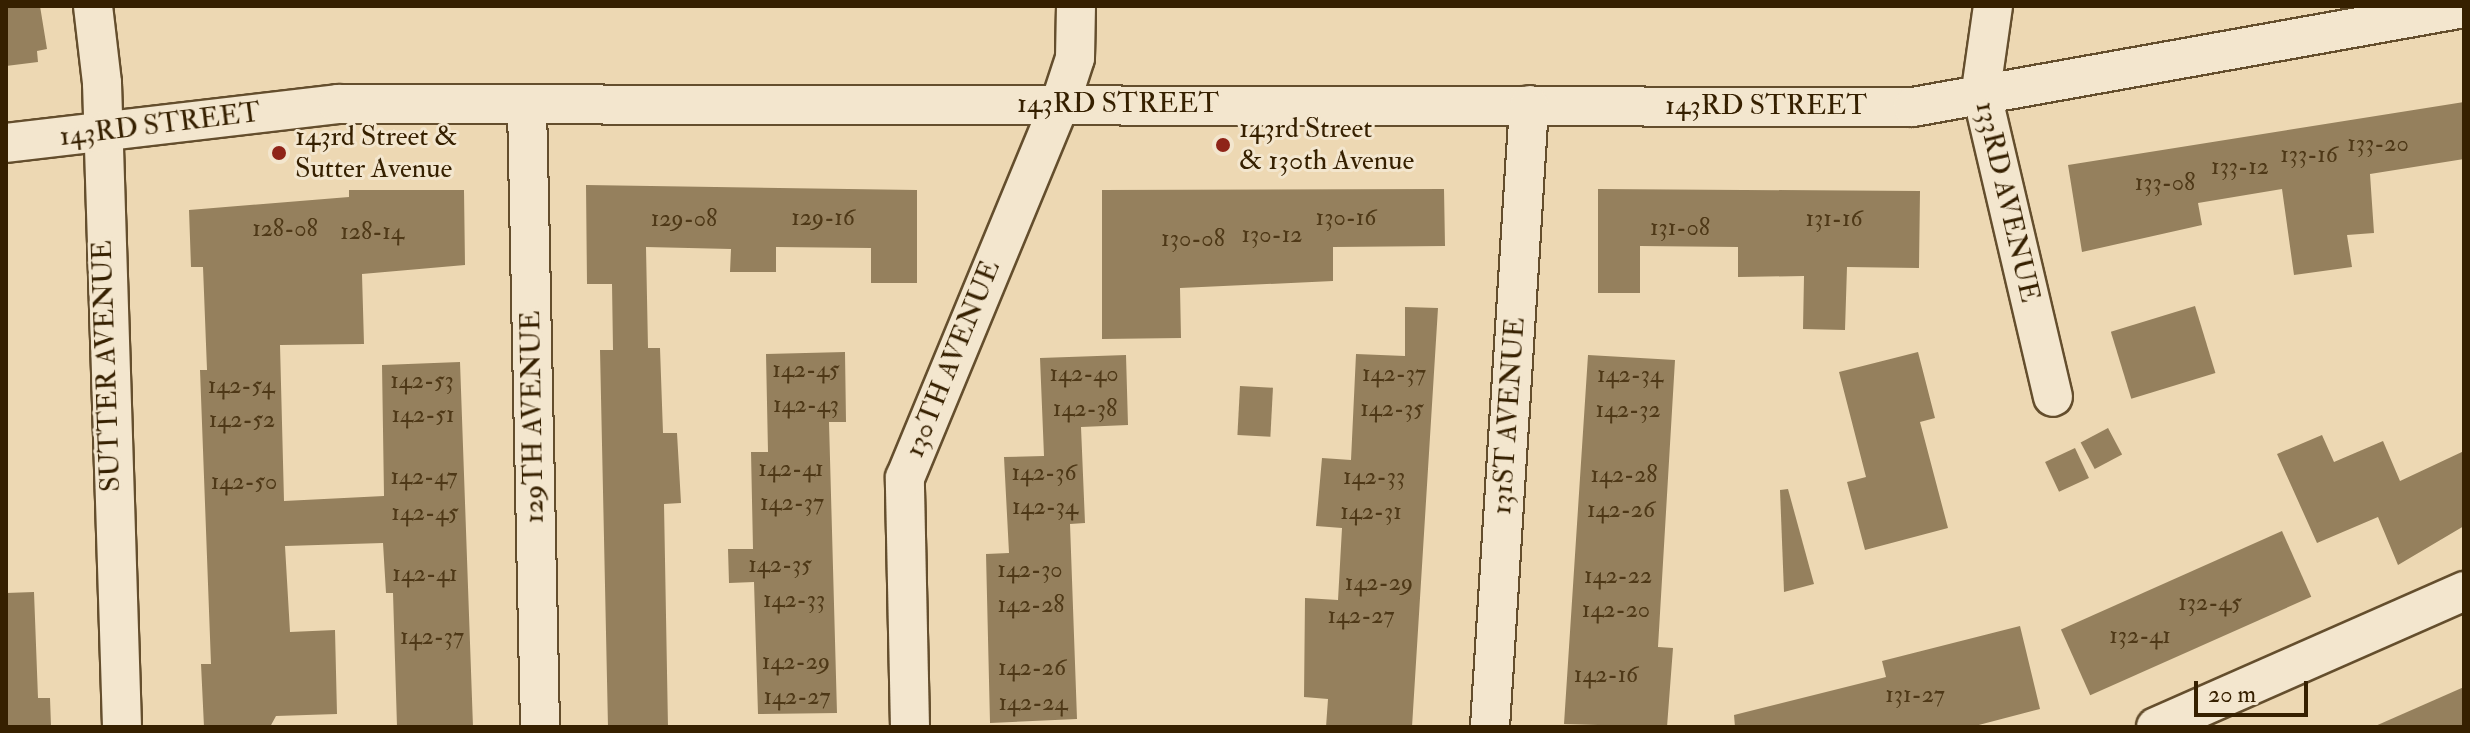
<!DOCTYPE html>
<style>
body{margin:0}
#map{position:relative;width:2470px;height:733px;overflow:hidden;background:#edd8b3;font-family:"IM FELL Double Pica",serif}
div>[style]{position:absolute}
.building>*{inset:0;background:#95805d;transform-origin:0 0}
.roads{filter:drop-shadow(2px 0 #644e2d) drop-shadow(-2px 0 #644e2d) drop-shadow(0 2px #644e2d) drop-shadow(0 -2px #644e2d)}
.street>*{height:38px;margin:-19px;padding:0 19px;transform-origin:19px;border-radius:19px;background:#f3e6ce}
.dots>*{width:22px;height:22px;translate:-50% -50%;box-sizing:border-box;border:4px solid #f3e6ce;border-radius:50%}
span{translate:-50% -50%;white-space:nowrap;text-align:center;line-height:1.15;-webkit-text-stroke:6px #f3e6ce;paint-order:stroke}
.number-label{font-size:24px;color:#4e3817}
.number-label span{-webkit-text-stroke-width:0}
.street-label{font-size:28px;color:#362000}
.poi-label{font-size:28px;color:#362000}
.left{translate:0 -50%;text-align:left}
.frame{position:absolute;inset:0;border:8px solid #362000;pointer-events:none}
.scale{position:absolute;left:2194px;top:681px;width:114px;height:36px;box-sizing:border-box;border:4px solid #362000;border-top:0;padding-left:10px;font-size:24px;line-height:28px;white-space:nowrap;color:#362000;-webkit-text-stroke:6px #f3e6ce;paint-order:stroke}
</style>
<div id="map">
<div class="building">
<i style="clip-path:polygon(6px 6px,40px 6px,47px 49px,37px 51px,38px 62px,6px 66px)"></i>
<i style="clip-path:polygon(2464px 102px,2464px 159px,2370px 174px,2374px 233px,2347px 235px,2352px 267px,2294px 275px,2282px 189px,2198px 203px,2202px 225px,2082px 252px,2068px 165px)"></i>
<i style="clip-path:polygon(586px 185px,917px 190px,917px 283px,871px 283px,871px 248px,776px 247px,776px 272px,730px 272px,731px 249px,646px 247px,648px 348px,660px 348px,663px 433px,677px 433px,681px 503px,664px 504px,668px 727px,608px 727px,600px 350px,613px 350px,612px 284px,587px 284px)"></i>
<i style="clip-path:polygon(1444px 189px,1445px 246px,1333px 247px,1333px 281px,1180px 288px,1181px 338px,1102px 339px,1102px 190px)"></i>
<i style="clip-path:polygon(1598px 189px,1920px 191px,1919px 268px,1847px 267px,1845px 330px,1803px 329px,1804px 276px,1738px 277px,1738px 247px,1640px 246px,1640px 293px,1598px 293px)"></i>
<i style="clip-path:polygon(349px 190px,464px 190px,465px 265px,362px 274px,364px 344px,280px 345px,284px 501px,384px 496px,382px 365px,460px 362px,473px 727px,397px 727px,393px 593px,386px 593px,383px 543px,285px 546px,290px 632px,335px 630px,337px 714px,276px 716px,270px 727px,204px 727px,201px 664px,211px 664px,200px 370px,207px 370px,203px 267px,191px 267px,189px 210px,349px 197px)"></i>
<i style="left:2195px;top:306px;width:70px;height:88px;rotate:73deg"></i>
<i style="clip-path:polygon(1405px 307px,1438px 308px,1412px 727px,1326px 727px,1328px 699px,1304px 697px,1305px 598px,1338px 600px,1342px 528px,1316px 526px,1322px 458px,1351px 460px,1356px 354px,1405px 356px)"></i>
<i style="clip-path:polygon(845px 352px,846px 422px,829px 422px,837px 713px,758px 714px,754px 582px,729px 583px,728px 549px,753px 549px,751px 452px,768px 452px,766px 354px)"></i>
<i style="clip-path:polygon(1918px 352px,1935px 418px,1920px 422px,1948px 528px,1865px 550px,1847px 482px,1866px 477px,1839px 372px)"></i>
<i style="clip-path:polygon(1126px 355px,1128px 425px,1081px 427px,1085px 523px,1070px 524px,1077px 719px,990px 723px,986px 554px,1009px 553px,1004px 457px,1044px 456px,1040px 358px)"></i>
<i style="clip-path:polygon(1588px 355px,1675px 360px,1658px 647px,1673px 648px,1667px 727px,1564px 724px)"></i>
<i style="left:1240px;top:386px;width:33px;height:49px;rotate:3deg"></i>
<i style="left:2108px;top:428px;width:30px;height:31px;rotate:62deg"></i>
<i style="clip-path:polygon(2322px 435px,2334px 462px,2383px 441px,2400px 481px,2464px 451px,2464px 526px,2398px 565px,2378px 517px,2317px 543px,2277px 454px)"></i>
<i style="left:2075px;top:448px;width:33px;height:33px;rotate:65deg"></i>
<i style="clip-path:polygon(1788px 489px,1814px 584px,1784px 592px,1780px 490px)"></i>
<i style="left:2282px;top:531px;width:72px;height:242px;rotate:66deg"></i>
<i style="clip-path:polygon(34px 592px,38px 698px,50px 698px,51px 726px,6px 727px,6px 593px)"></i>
<i style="clip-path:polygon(2020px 626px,2040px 709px,1971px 727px,1735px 727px,1734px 715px,1886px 677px,1882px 661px)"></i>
<i style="clip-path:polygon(2464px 687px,2464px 727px,2373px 727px)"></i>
</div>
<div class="roads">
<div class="street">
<i style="left:93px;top:6px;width:78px;rotate:83.3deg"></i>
<i style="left:102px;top:83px;width:644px;rotate:88.22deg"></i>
<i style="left:1993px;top:6px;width:85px;rotate:98.1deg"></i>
<i style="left:1981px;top:90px;width:315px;rotate:76.8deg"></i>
<i style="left:527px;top:106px;width:621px;rotate:88.8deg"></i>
<i style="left:6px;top:143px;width:334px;rotate:-6.7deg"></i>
<i style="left:338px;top:104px;width:1575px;rotate:0.11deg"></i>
<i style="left:1913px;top:107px;width:560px;rotate:-10.19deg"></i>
<i style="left:910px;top:727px;width:249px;rotate:-91.2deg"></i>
<i style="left:905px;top:478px;width:405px;rotate:-67.5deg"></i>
<i style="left:1060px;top:104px;width:48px;rotate:-71.9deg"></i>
<i style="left:1075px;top:58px;width:52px;rotate:-88.9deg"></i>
<i style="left:1490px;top:727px;width:623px;rotate:-86.41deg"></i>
<i style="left:2156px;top:727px;width:337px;rotate:-23.8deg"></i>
</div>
</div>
<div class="dots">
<i style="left:1223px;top:145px;background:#8f2418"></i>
<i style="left:279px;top:153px;background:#8f2418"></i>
</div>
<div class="number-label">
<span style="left:2378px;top:144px">133-20</span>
<span style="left:2309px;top:155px">133-16</span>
<span style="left:2240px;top:167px">133-12</span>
<span style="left:2165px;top:183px">133-08</span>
<span style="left:823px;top:218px">129-16</span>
<span style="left:1346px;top:218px">130-16</span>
<span style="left:684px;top:219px">129-08</span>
<span style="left:1834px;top:219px">131-16</span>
<span style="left:1680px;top:228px">131-08</span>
<span style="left:285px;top:229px">128-08</span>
<span style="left:372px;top:232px">128-14</span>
<span style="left:1272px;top:235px">130-12</span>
<span style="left:1193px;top:239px">130-08</span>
<span style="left:806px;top:370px">142-45</span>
<span style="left:1084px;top:374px">142-40</span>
<span style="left:1394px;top:374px">142-37</span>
<span style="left:1630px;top:375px">142-34</span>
<span style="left:422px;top:381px">142-53</span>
<span style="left:241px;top:386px">142-54</span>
<span style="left:806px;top:405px">142-43</span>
<span style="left:1085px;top:409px">142-38</span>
<span style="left:1392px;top:409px">142-35</span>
<span style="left:1628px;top:410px">142-32</span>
<span style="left:423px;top:415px">142-51</span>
<span style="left:242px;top:420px">142-52</span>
<span style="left:791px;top:469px">142-41</span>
<span style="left:1044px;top:473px">142-36</span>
<span style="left:1624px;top:475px">142-28</span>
<span style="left:424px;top:477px">142-47</span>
<span style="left:1374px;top:477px">142-33</span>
<span style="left:244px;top:482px">142-50</span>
<span style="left:792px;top:503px">142-37</span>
<span style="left:1045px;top:507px">142-34</span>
<span style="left:1621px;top:510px">142-26</span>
<span style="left:1371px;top:512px">142-31</span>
<span style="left:425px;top:513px">142-45</span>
<span style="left:780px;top:565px">142-35</span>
<span style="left:1030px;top:570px">142-30</span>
<span style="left:425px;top:574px">142-41</span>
<span style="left:1618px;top:576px">142-22</span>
<span style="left:1379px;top:583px">142-29</span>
<span style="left:794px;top:600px">142-33</span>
<span style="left:2210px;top:603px">132-45</span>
<span style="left:1031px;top:605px">142-28</span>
<span style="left:1616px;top:610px">142-20</span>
<span style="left:1361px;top:616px">142-27</span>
<span style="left:2140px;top:636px">132-41</span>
<span style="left:432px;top:637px">142-37</span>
<span style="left:796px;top:662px">142-29</span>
<span style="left:1032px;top:668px">142-26</span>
<span style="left:1606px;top:675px">142-16</span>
<span style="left:1915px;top:695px">131-27</span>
<span style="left:797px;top:697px">142-27</span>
<span style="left:1033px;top:703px">142-24</span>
</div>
<div class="street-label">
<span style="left:1118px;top:104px">143RD STREET</span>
<span style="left:1766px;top:106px">143RD STREET</span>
<span style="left:160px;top:125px;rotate:-7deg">143RD STREET</span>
<span style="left:2007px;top:202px;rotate:77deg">133RD AVENUE</span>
<span style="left:953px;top:359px;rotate:-68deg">130TH AVENUE</span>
<span style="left:107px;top:366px;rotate:-92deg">SUTTER AVENUE</span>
<span style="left:1509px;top:416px;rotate:-86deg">131ST AVENUE</span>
<span style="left:533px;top:417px;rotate:-91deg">129TH AVENUE</span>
</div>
<div class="poi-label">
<span class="left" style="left:1239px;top:145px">143rd Street<br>&amp; 130th Avenue</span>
<span class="left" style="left:295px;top:153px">143rd Street &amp;<br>Sutter Avenue</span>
</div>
<div class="frame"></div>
<div class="scale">20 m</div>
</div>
